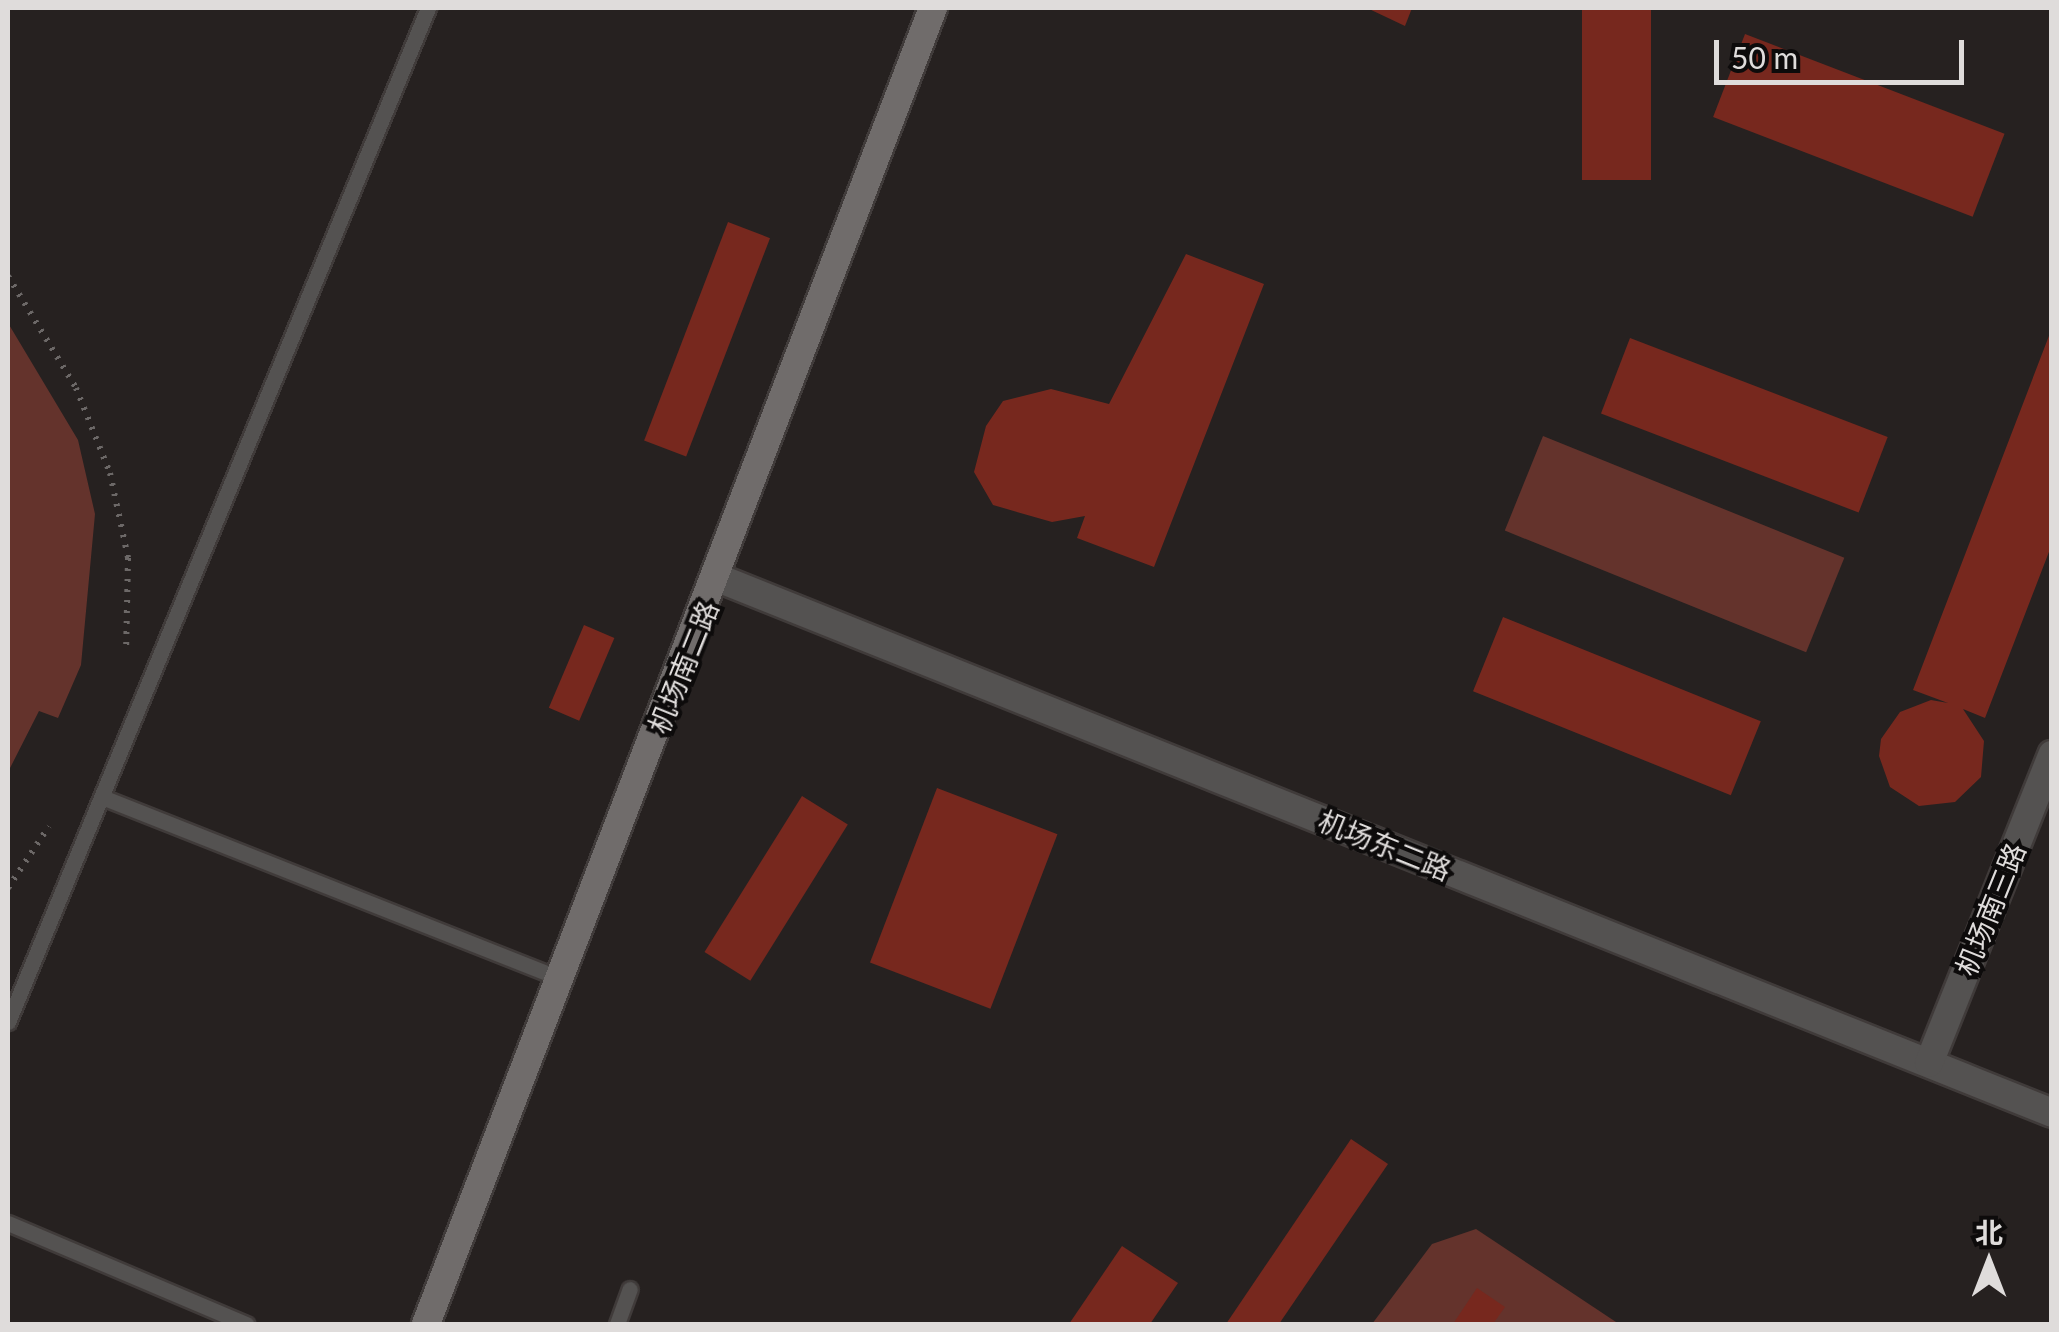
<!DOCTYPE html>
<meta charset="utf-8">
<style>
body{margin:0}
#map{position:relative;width:2059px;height:1332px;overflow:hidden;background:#262120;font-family:Lato,"Noto Sans SC",sans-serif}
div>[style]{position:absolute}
.green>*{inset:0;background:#64332c;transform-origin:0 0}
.building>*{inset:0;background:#77281e;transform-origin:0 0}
.path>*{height:6px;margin-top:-3px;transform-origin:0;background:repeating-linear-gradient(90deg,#6c6867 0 2.5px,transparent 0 10.5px)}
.roads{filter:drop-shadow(2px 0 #403b3a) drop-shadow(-2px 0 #403b3a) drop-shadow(0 2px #403b3a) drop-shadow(0 -2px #403b3a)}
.service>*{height:15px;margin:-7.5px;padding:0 7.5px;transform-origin:7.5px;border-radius:7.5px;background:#545251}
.tertiary>*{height:28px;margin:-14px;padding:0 14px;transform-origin:14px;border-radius:14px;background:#545251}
.secondary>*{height:28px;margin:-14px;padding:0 14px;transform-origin:14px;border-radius:14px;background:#706c6b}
span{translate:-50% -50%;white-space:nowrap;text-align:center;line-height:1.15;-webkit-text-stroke:8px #0d0b0b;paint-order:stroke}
.street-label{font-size:28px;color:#dfdcdb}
.frame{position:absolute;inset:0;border:10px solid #dfdcdb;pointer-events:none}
.north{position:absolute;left:1939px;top:1212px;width:100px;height:100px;-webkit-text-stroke:8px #0d0b0b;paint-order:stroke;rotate:0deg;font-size:28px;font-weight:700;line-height:40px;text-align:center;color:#dfdcdb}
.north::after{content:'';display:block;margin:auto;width:35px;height:45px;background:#dfdcdb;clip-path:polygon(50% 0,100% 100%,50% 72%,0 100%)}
.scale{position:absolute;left:1714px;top:40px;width:250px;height:45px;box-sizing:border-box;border:5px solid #dfdcdb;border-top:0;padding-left:12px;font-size:30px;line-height:35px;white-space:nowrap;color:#dfdcdb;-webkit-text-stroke:8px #0d0b0b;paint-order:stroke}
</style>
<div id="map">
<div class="green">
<i style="clip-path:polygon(8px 323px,78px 440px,95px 514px,81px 665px,58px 718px,39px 711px,8px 772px)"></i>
<i style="left:1543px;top:436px;width:325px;height:102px;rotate:22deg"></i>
<i style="clip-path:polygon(1476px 1229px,1619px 1324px,1372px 1324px,1432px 1244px)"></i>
</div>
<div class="building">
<i style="clip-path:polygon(1367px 8px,1412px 8px,1405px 26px)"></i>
<i style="left:1582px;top:8px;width:69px;height:172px"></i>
<i style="left:1745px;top:34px;width:278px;height:89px;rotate:21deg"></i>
<i style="left:728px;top:222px;width:45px;height:234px;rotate:21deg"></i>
<i style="clip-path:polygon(1186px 254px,1264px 284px,1154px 567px,1077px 538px,1085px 516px,1052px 522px,993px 505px,974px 472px,986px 426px,1003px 401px,1051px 389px,1109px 404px)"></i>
<i style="clip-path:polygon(2052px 328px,2052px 544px,1985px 718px,1963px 709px,1984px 741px,1981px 777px,1955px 802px,1919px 806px,1890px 787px,1879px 756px,1881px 739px,1900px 712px,1931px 700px,1948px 703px,1913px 690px)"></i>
<i style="left:1630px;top:338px;width:276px;height:81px;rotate:21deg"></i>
<i style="left:1503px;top:617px;width:278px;height:80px;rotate:22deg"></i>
<i style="left:584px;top:625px;width:33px;height:90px;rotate:23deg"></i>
<i style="left:937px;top:788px;width:129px;height:187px;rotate:21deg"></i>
<i style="left:802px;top:796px;width:54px;height:184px;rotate:32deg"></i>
<i style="clip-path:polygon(1351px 1139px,1388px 1164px,1279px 1324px,1226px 1324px)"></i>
<i style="clip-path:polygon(1122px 1246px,1178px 1283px,1150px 1324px,1069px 1324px)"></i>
<i style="clip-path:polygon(1477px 1288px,1505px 1307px,1493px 1324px,1453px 1324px)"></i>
</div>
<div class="path">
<i style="left:8px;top:276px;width:131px;rotate:58.7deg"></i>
<i style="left:76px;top:388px;width:92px;rotate:68.2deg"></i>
<i style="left:110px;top:473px;width:87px;rotate:78deg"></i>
<i style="left:128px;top:558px;width:94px;rotate:91.2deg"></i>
<i style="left:8px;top:888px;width:74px;rotate:-56.5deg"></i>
</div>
<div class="roads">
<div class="service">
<i style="left:102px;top:797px;width:492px;rotate:21.6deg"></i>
<i style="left:8px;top:1022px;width:1098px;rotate:-67.5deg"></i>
<i style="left:8px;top:1223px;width:259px;rotate:23deg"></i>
<i style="left:617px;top:1324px;width:37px;rotate:-70deg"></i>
</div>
<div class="tertiary">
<i style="left:718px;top:578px;width:1437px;rotate:21.85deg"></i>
<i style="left:1929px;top:1063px;width:332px;rotate:-68.2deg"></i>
</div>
<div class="secondary">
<i style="left:426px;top:1324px;width:1410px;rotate:-68.93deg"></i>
</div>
</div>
<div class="street-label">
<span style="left:683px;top:667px;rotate:-68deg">机场南二路</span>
<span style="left:1385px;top:845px;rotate:22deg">机场东二路</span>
<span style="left:1990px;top:909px;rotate:-68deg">机场南三路</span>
</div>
<div class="frame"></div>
<div class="north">北</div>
<div class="scale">50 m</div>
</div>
